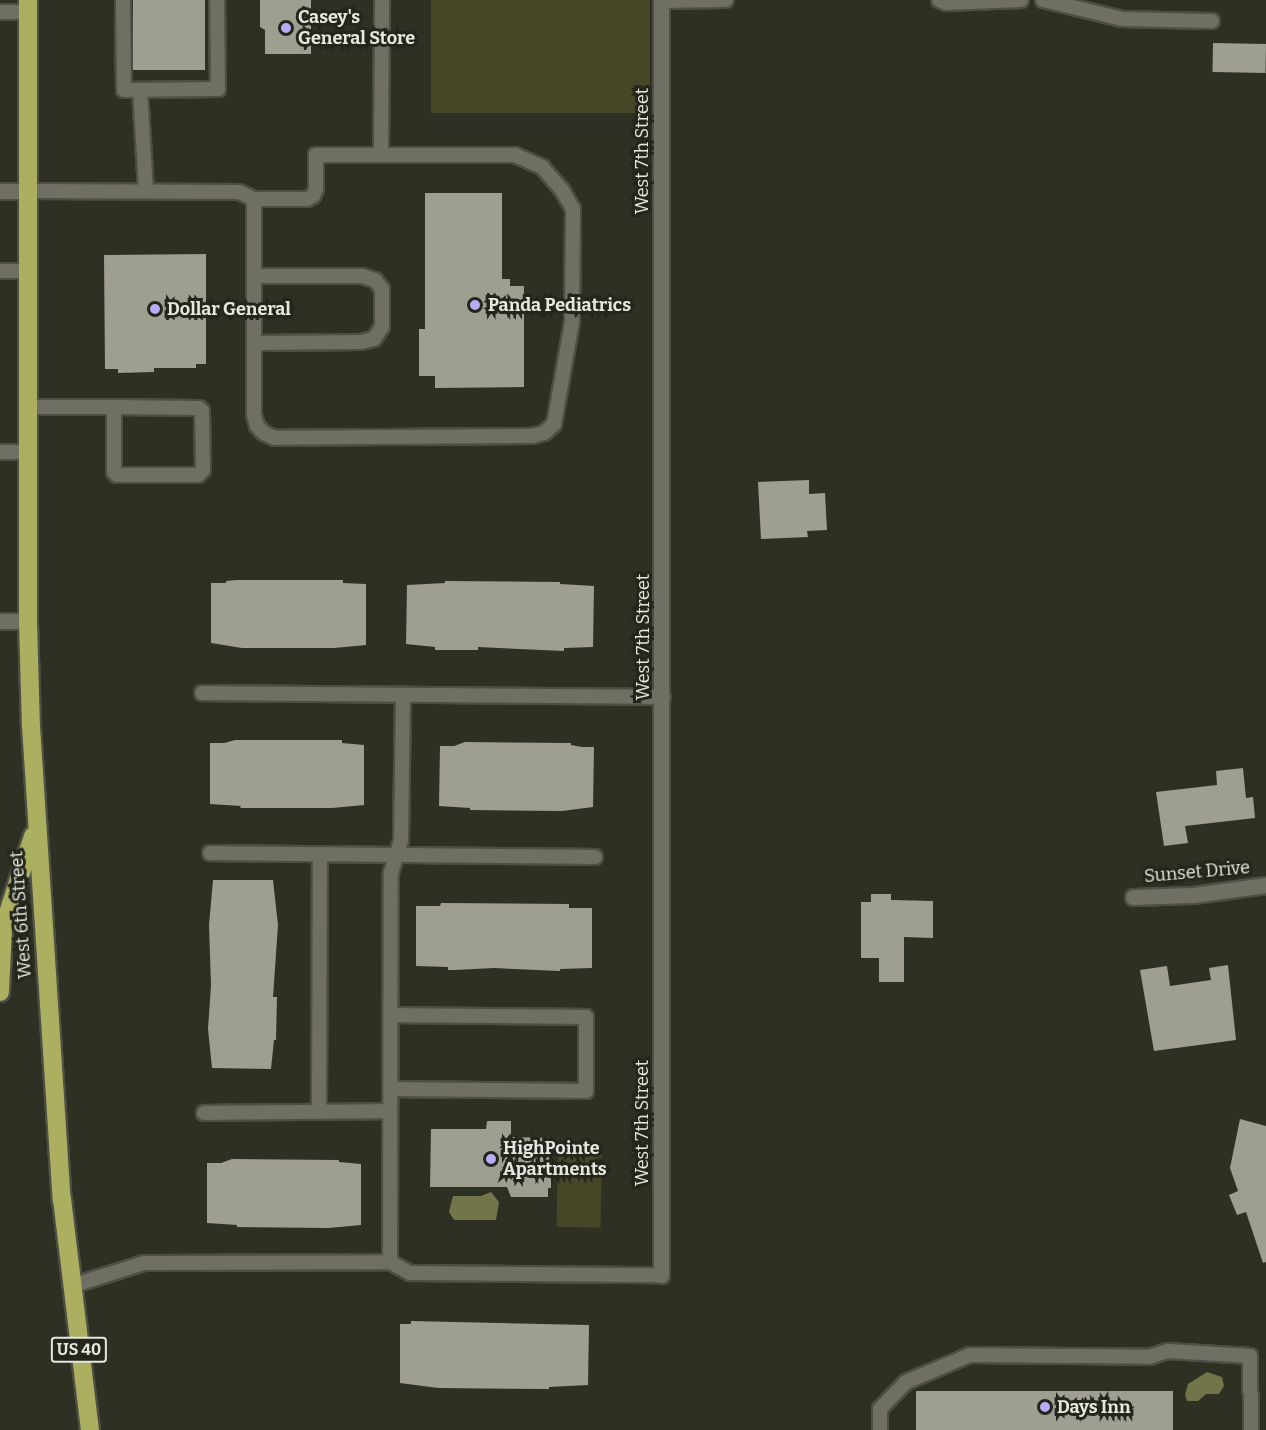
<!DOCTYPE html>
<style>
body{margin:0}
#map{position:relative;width:1266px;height:1430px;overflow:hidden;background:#2f3024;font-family:Bitter,serif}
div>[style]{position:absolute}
.green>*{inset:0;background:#454727;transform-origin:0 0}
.water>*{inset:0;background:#72754a}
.building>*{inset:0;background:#9e9f91;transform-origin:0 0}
.roads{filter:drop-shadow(2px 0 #4d4e44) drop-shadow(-2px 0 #4d4e44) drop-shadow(0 2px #4d4e44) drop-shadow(0 -2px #4d4e44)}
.lane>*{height:14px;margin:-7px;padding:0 7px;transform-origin:7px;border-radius:7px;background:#6f7063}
.street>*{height:15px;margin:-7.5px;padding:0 7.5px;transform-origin:7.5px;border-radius:7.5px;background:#6f7063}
.highway>*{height:18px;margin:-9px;padding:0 9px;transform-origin:9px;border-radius:9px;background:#abaf5f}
.dots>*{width:16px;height:16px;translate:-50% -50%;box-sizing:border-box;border:3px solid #25261b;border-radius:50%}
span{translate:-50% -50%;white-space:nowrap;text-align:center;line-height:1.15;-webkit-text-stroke:6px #25261b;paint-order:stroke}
.shield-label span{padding:2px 4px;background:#25261b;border:2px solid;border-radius:4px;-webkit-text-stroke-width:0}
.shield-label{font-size:16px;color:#e6e7e0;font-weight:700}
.poi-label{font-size:18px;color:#e6e7e0;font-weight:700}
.left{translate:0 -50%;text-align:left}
.street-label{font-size:18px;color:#e6e7e0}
</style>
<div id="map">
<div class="green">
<i style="left:431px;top:0;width:219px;height:113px"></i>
<i style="left:558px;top:1144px;width:44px;height:83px;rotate:1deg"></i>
</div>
<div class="water">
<i style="clip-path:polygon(491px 1192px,499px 1202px,496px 1220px,454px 1220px,449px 1212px,453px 1196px,481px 1196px)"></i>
<i style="clip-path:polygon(1207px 1372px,1222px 1377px,1224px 1386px,1219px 1394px,1206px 1394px,1198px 1401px,1187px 1401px,1185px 1395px,1188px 1384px)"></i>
</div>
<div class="building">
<i style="left:133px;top:0;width:72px;height:70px"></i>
<i style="clip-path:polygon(260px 0,311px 0,311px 54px,265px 54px,265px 30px,260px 27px)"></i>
<i style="left:1213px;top:43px;width:53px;height:29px;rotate:1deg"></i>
<i style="clip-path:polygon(425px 193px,502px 193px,502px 279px,510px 279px,510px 286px,524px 286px,524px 387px,435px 388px,435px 376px,419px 376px,419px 329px,425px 329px)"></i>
<i style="clip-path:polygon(206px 254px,206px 364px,196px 364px,196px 368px,154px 368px,154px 372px,118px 373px,118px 369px,105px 369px,104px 255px)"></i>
<i style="clip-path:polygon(809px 480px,809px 494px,825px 493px,827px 530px,807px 531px,808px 537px,761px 539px,758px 482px)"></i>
<i style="clip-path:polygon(237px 580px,343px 580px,343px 583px,366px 584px,366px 645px,334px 648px,242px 648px,211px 643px,211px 583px,226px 583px,226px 581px)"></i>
<i style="clip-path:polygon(445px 581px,560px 582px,560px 584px,594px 586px,593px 647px,564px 648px,564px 651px,478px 647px,478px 650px,435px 650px,435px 647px,406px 644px,407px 585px,445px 583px)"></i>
<i style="clip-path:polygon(235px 740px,342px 740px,342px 743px,364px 745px,364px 805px,332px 808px,240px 808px,241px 806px,210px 804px,210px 743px,224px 743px)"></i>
<i style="clip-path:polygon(465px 742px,571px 743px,571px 745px,582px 747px,594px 747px,593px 807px,562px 811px,470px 810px,470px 808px,439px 806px,440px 746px,454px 746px)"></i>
<i style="clip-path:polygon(1243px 768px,1246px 798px,1253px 797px,1255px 818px,1185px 826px,1188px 843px,1164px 846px,1156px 792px,1217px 785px,1216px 771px)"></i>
<i style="clip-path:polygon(213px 880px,273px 880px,278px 925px,273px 997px,277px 997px,276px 1040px,274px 1040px,271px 1069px,212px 1068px,208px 1029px,211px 985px,209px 925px)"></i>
<i style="clip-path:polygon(871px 894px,891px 894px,891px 900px,933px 901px,933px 938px,904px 937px,904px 982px,879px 982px,879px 958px,861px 958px,861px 902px,871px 902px)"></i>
<i style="clip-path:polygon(441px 903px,569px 904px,569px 908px,592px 908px,592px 968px,560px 969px,560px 971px,494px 968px,454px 970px,448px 970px,448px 967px,416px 966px,416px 906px,440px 906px)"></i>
<i style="clip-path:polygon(1228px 965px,1236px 1040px,1154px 1051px,1140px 970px,1167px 966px,1170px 986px,1211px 980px,1209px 968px)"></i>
<i style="clip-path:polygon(1240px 1119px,1266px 1126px,1266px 1262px,1263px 1263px,1246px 1212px,1237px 1215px,1229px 1195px,1238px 1191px,1230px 1168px)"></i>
<i style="clip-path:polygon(487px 1121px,511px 1121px,511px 1137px,551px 1138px,551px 1188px,548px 1188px,548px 1197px,511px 1197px,507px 1187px,430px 1187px,431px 1129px,486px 1129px)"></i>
<i style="clip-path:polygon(232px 1159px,339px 1160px,339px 1162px,361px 1164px,361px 1225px,329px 1228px,237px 1227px,237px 1225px,207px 1223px,207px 1163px,221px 1163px)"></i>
<i style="clip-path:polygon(411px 1321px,589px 1325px,588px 1385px,549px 1387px,549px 1389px,438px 1388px,400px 1383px,400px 1324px,411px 1324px)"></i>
<i style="left:916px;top:1391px;width:257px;height:39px"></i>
</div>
<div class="roads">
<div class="lane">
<i style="left:123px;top:0;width:90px;rotate:89.4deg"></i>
<i style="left:124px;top:90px;width:94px;rotate:-0.6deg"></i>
<i style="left:218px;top:89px;width:89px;rotate:-90.6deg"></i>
<i style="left:939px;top:0;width:9px;rotate:21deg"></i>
<i style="left:947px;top:3px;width:74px;rotate:-2.3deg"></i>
<i style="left:1043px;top:0;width:81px;rotate:13.5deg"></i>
<i style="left:1122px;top:19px;width:90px;rotate:1.3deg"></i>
<i style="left:661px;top:1px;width:65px;rotate:-0.9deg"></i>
<i style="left:0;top:12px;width:28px"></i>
<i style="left:140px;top:90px;width:101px;rotate:86.6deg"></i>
<i style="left:381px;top:155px;width:155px;rotate:-89.6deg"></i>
<i style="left:28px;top:191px;width:211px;rotate:0.3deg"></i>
<i style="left:239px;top:192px;width:17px;rotate:25deg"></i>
<i style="left:254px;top:199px;width:53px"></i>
<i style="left:307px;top:199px;width:7px;rotate:-27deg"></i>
<i style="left:313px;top:196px;width:8px;rotate:-67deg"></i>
<i style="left:316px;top:189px;width:34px;rotate:-90deg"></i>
<i style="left:316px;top:155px;width:199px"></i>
<i style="left:515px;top:155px;width:30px;rotate:24deg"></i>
<i style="left:542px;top:167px;width:30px;rotate:49deg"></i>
<i style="left:562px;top:190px;width:22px;rotate:60deg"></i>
<i style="left:573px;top:209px;width:113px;rotate:90.5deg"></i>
<i style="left:572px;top:322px;width:104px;rotate:100deg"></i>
<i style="left:554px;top:424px;width:13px;rotate:138deg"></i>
<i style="left:544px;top:433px;width:12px;rotate:166deg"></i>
<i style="left:532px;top:436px;width:258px;rotate:179.6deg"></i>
<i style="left:274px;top:438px;width:11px;rotate:-153deg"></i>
<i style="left:264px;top:433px;width:10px;rotate:-135deg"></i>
<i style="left:257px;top:426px;width:11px;rotate:-105deg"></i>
<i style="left:254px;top:415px;width:216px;rotate:-90deg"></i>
<i style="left:0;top:271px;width:28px"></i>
<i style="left:254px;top:276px;width:108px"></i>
<i style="left:362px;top:276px;width:14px;rotate:17deg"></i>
<i style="left:375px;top:280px;width:11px;rotate:52deg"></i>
<i style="left:382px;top:289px;width:38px;rotate:90deg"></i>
<i style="left:382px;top:327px;width:14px;rotate:124deg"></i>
<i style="left:374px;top:339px;width:13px;rotate:167deg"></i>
<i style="left:361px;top:342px;width:107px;rotate:179.5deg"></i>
<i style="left:28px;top:407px;width:86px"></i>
<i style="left:114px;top:407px;width:85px;rotate:0.7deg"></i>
<i style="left:199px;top:408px;width:4px;rotate:45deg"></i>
<i style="left:202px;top:411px;width:59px;rotate:89deg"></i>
<i style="left:203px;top:470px;width:7px;rotate:135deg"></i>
<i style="left:198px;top:475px;width:81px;rotate:180deg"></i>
<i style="left:117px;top:475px;width:4px;rotate:-135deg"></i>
<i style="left:114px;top:472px;width:65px;rotate:-90deg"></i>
<i style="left:0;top:452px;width:28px"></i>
<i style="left:202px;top:693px;width:461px;rotate:0.5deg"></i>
<i style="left:210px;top:853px;width:385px;rotate:0.6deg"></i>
<i style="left:391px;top:1089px;width:195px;rotate:0.6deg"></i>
<i style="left:586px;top:1091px;width:74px;rotate:-90deg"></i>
<i style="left:586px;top:1017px;width:195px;rotate:-179.4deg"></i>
<i style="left:319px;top:1112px;width:258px;rotate:-89.8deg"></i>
<i style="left:204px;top:1113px;width:186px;rotate:-0.6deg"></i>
<i style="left:390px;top:1262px;width:389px;rotate:-89.9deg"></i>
<i style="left:391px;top:873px;width:34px;rotate:-73deg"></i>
<i style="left:401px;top:840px;width:145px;rotate:-89.2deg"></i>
<i style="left:71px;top:1286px;width:77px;rotate:-17.5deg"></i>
<i style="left:144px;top:1263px;width:246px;rotate:-0.2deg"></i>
<i style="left:390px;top:1262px;width:23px;rotate:29deg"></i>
<i style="left:410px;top:1273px;width:251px;rotate:0.5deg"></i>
<i style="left:880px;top:1430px;width:21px;rotate:-90deg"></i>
<i style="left:880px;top:1409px;width:37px;rotate:-46deg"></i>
<i style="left:906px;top:1382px;width:69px;rotate:-22.9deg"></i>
<i style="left:970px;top:1355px;width:179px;rotate:0.6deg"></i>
<i style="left:1149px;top:1357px;width:20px;rotate:-18deg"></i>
<i style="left:1168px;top:1351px;width:82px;rotate:3.5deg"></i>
<i style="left:1250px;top:1356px;width:74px;rotate:89.2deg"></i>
</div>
<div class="street">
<i style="left:661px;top:0;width:1275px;rotate:90deg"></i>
<i style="left:0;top:191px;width:28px"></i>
<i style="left:0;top:621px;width:28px"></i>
<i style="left:1133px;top:897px;width:60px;rotate:-1.9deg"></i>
<i style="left:1193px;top:895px;width:74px;rotate:-7.8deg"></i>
</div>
<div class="highway">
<i style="left:28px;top:0;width:621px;rotate:90deg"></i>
<i style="left:28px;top:621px;width:105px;rotate:88.4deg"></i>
<i style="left:31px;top:726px;width:474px;rotate:86.3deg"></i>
<i style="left:62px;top:1199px;width:233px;rotate:83.1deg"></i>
<i style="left:0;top:992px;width:64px;rotate:-87.3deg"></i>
<i style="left:3px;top:928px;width:97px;rotate:-71.9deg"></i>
</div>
</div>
<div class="dots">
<i style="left:286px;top:28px;background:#b8abf7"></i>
<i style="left:475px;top:305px;background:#b8abf7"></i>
<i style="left:155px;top:309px;background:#b8abf7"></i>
<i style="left:491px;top:1159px;background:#b8abf7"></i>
<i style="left:1045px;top:1407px;background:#b8abf7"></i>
</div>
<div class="shield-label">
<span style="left:79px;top:1350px">US 40</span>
</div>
<div class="poi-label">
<span class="left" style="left:298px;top:28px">Casey's<br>General Store</span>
<span class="left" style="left:488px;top:305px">Panda Pediatrics</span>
<span class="left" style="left:167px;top:309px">Dollar General</span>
<span class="left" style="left:503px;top:1159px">HighPointe<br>Apartments</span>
<span class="left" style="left:1057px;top:1407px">Days Inn</span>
</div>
<div class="street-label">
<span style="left:642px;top:151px;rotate:-90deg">West 7th Street</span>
<span style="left:643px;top:637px;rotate:-90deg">West 7th Street</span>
<span style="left:1197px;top:872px;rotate:-5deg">Sunset Drive</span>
<span style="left:21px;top:915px;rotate:-94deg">West 6th Street</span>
<span style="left:642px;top:1123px;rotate:-90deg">West 7th Street</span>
</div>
</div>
